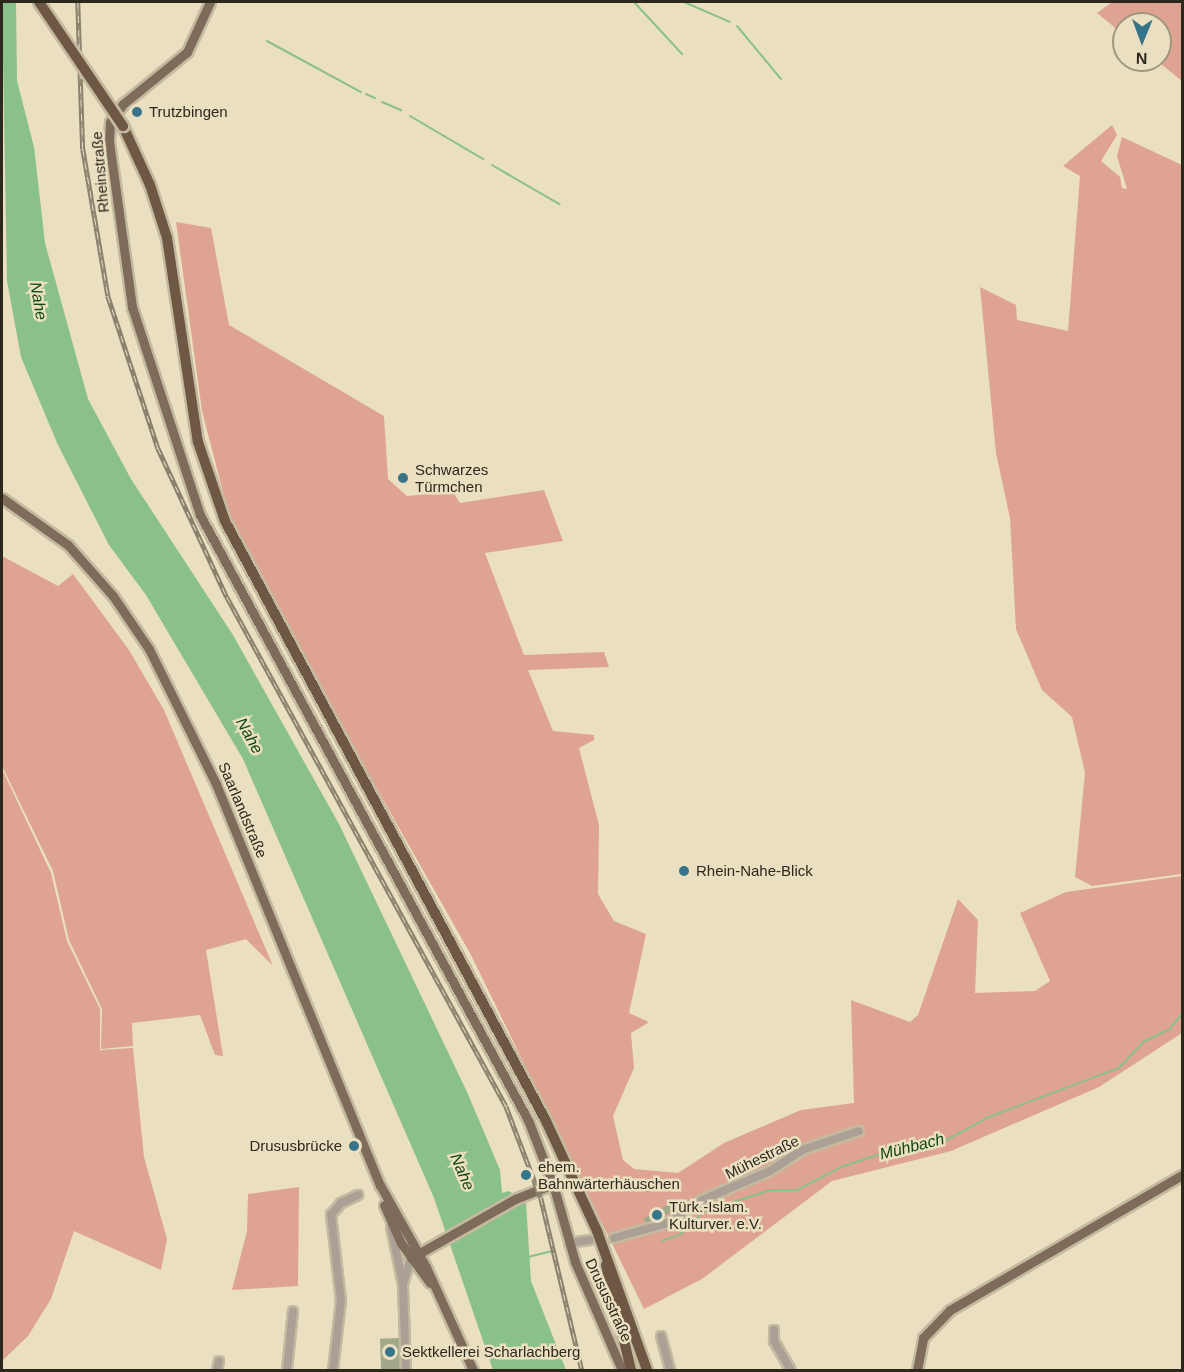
<!DOCTYPE html>
<meta charset="utf-8">
<style>
body{margin:0}
#map{position:relative;width:1184px;height:1372px;overflow:hidden;background:#eadfc0;font-family:Arial,sans-serif}
div>[style]{position:absolute}
.green>*{inset:0;background:#dfa491}
.water>*{inset:0;background:#8ac089}
.stream>*{height:2px;margin:-1px;padding:0 1px;transform-origin:1px;border-radius:1px;background:#8ac089}
.building>*{inset:0;background:#a2a88a;transform-origin:0 0}
.roads{filter:drop-shadow(2px 0 #c4ba9f) drop-shadow(-2px 0 #c4ba9f) drop-shadow(0 2px #c4ba9f) drop-shadow(0 -2px #c4ba9f)}
.minor>*{height:8px;margin:-4px;padding:0 4px;transform-origin:4px;border-radius:4px;background:#aba096}
.major>*{height:9px;margin:-4.5px;padding:0 4.5px;transform-origin:4.5px;border-radius:4.5px;background:#7e6b59}
.highway>*{height:10px;margin:-5px;padding:0 5px;transform-origin:5px;border-radius:5px;background:#6e5843}
.rail>*{height:4.5px;margin-top:-2.25px;transform-origin:0;background:repeating-linear-gradient(90deg,#eadfc0 0 7px,#8a826d 0 14px);box-sizing:border-box;border-block:2px solid #8a826d}
.bridges{filter:drop-shadow(2px 0 #c4ba9f) drop-shadow(-2px 0 #c4ba9f) drop-shadow(0 2px #c4ba9f) drop-shadow(0 -2px #c4ba9f)}
.highway-bridge>*{height:10px;margin:-5px;padding:0 5px;transform-origin:5px;border-radius:5px;background:#6e5843}
.dots>*{width:16px;height:16px;translate:-50% -50%;box-sizing:border-box;border:3px solid #eadfc0;border-radius:50%}
span{translate:-50% -50%;white-space:nowrap;text-align:center;line-height:1.15;-webkit-text-stroke:5px #eadfc0;paint-order:stroke}
.poi-label{font-size:15px;color:#2c281c}
.left{translate:0 -50%;text-align:left}
.right{translate:-100% -50%;text-align:right}
.street-label{font-size:15px;color:#2c281c}
.water-label{font-size:16px;color:#0e4713;font-style:italic}
.frame{position:absolute;inset:0;border:3px solid #2c281c;pointer-events:none}
.north{position:absolute;left:1112px;top:12px;width:60px;height:60px;box-sizing:border-box;background:#eadfc0;border:2px solid #9e967e;border-radius:50%;rotate:181deg;font-size:16px;font-weight:700;line-height:24px;text-align:center;color:#2c281c}
.north::after{content:'';display:block;margin:auto;width:21px;height:27px;background:#36748a;clip-path:polygon(50% 0,100% 100%,50% 72%,0 100%)}
</style>
<div id="map">
<div class="green">
<i style="clip-path:polygon(1112px 2px,1182px 2px,1182px 81px,1156px 60px,1160px 60px,1160px 24px,1124px 24px,1124px 35px,1097px 13px)"></i>
<i style="clip-path:polygon(1112px 125px,1117px 135px,1101px 161px,1120px 177px,1122px 188px,1127px 189px,1117px 156px,1122px 137px,1182px 165px,1182px 874px,1092px 886px,1075px 877px,1085px 773px,1072px 717px,1042px 690px,1016px 629px,1010px 518px,996px 453px,980px 287px,1016px 305px,1017px 320px,1068px 331px,1080px 176px,1063px 166px)"></i>
<i style="clip-path:polygon(176px 222px,211px 228px,229px 325px,384px 416px,388px 479px,407px 496px,453px 492px,460px 503px,544px 490px,563px 541px,485px 553px,524px 655px,604px 652px,609px 667px,528px 670px,553px 731px,594px 735px,594px 740px,579px 748px,599px 825px,598px 894px,614px 921px,646px 934px,629px 1013px,649px 1022px,631px 1033px,634px 1068px,613px 1116px,623px 1160px,634px 1169px,678px 1173px,724px 1143px,801px 1110px,854px 1103px,851px 1000px,910px 1022px,918px 1015px,958px 899px,978px 920px,975px 993px,1035px 991px,1050px 981px,1020px 913px,1066px 892px,1182px 876px,1182px 1033px,1099px 1087px,951px 1151px,832px 1181px,702px 1279px,644px 1309px,471px 955px,338px 720px,228px 511px,202px 411px)"></i>
<i style="clip-path:polygon(2px 556px,58px 586px,73px 574px,129px 650px,164px 710px,273px 966px,246px 939px,206px 950px,223px 1056px,215px 1055px,200px 1015px,132px 1023px,133px 1046px,101px 1049px,102px 1009px,69px 940px,53px 871px,2px 766px)"></i>
<i style="clip-path:polygon(2px 769px,51px 873px,67px 941px,100px 1009px,100px 1050px,133px 1048px,144px 1157px,167px 1239px,161px 1270px,74px 1231px,51px 1299px,28px 1336px,2px 1361px)"></i>
<i style="clip-path:polygon(299px 1187px,298px 1286px,232px 1290px,247px 1231px,248px 1194px)"></i>
</div>
<div class="water">
<i style="clip-path:polygon(2px 2px,16px 2px,17px 81px,34px 147px,45px 243px,88px 399px,131px 479px,233px 635px,339px 824px,467px 1092px,500px 1170px,502px 1193px,509px 1191px,526px 1203px,531px 1281px,566px 1370px,493px 1370px,434px 1198px,243px 759px,146px 595px,109px 545px,58px 445px,21px 357px,7px 281px)"></i>
</div>
<div class="stream">
<i style="left:634px;top:2px;width:71px;rotate:47.3deg"></i>
<i style="left:684px;top:2px;width:50px;rotate:23.5deg"></i>
<i style="left:737px;top:26px;width:69px;rotate:50.3deg"></i>
<i style="left:267px;top:41px;width:107px;rotate:28.5deg"></i>
<i style="left:366px;top:94px;width:10px;rotate:24deg"></i>
<i style="left:382px;top:102px;width:21px;rotate:23deg"></i>
<i style="left:410px;top:116px;width:85px;rotate:30.5deg"></i>
<i style="left:492px;top:165px;width:78px;rotate:30.2deg"></i>
<i style="left:662px;top:1241px;width:20px;rotate:-20deg"></i>
<i style="left:681px;top:1234px;width:33px;rotate:-44deg"></i>
<i style="left:705px;top:1211px;width:69px;rotate:-17.7deg"></i>
<i style="left:771px;top:1190px;width:26px"></i>
<i style="left:797px;top:1190px;width:50px;rotate:-27.6deg"></i>
<i style="left:841px;top:1167px;width:71px;rotate:-18.2deg"></i>
<i style="left:908px;top:1145px;width:31px;rotate:-2deg"></i>
<i style="left:939px;top:1144px;width:57px;rotate:-28.4deg"></i>
<i style="left:989px;top:1117px;width:139px;rotate:-20.7deg"></i>
<i style="left:1119px;top:1068px;width:35px;rotate:-47deg"></i>
<i style="left:1143px;top:1042px;width:30px;rotate:-26deg"></i>
<i style="left:1170px;top:1029px;width:20px;rotate:-53deg"></i>
<i style="left:524px;top:1258px;width:30px;rotate:-14deg"></i>
</div>
<div class="building">
<i style="clip-path:polygon(674px 1201px,679px 1209px,646px 1223px,643px 1219px)"></i>
<i style="left:399px;top:1338px;width:33px;height:19px;rotate:88deg"></i>
</div>
<div class="roads">
<div class="minor">
<i style="left:391px;top:1226px;width:60px;rotate:78.5deg"></i>
<i style="left:403px;top:1285px;width:85px;rotate:88deg"></i>
<i style="left:614px;top:1238px;width:59px;rotate:-15.7deg"></i>
<i style="left:671px;top:1222px;width:38px;rotate:-35deg"></i>
<i style="left:702px;top:1200px;width:74px;rotate:-23.1deg"></i>
<i style="left:770px;top:1171px;width:38px;rotate:-33deg"></i>
<i style="left:802px;top:1150px;width:60px;rotate:-18.4deg"></i>
<i style="left:569px;top:1243px;width:21px;rotate:-8deg"></i>
<i style="left:403px;top:1284px;width:27px;rotate:-73deg"></i>
<i style="left:774px;top:1330px;width:11px;rotate:90deg"></i>
<i style="left:774px;top:1341px;width:34px;rotate:60deg"></i>
<i style="left:661px;top:1336px;width:35px;rotate:75deg"></i>
<i style="left:217px;top:1370px;width:9px;rotate:-77deg"></i>
<i style="left:287px;top:1370px;width:59px;rotate:-84.2deg"></i>
<i style="left:333px;top:1370px;width:69px;rotate:-83.4deg"></i>
<i style="left:341px;top:1301px;width:87px;rotate:-96.6deg"></i>
<i style="left:331px;top:1215px;width:16px;rotate:-50deg"></i>
<i style="left:341px;top:1203px;width:19px;rotate:-25deg"></i>
</div>
<div class="major">
<i style="left:210px;top:2px;width:55px;rotate:114.7deg"></i>
<i style="left:187px;top:52px;width:82px;rotate:140.9deg"></i>
<i style="left:123px;top:104px;width:22px;rotate:126deg"></i>
<i style="left:110px;top:122px;width:19px;rotate:93deg"></i>
<i style="left:109px;top:141px;width:168px;rotate:82.1deg"></i>
<i style="left:132px;top:307px;width:219px;rotate:71.9deg"></i>
<i style="left:200px;top:515px;width:688px;rotate:61.54deg"></i>
<i style="left:528px;top:1120px;width:69px;rotate:68.7deg"></i>
<i style="left:553px;top:1184px;width:81px;rotate:74.2deg"></i>
<i style="left:575px;top:1262px;width:118px;rotate:66.5deg"></i>
<i style="left:2px;top:498px;width:81px;rotate:35.5deg"></i>
<i style="left:68px;top:545px;width:68px;rotate:48.6deg"></i>
<i style="left:113px;top:596px;width:64px;rotate:55.8deg"></i>
<i style="left:149px;top:649px;width:151px;rotate:63.6deg"></i>
<i style="left:216px;top:784px;width:433px;rotate:67.8deg"></i>
<i style="left:380px;top:1185px;width:94px;rotate:60.7deg"></i>
<i style="left:426px;top:1267px;width:113px;rotate:65.5deg"></i>
<i style="left:384px;top:1205px;width:42px;rotate:65.9deg"></i>
<i style="left:401px;top:1243px;width:49px;rotate:54.1deg"></i>
<i style="left:411px;top:1258px;width:120px;rotate:-29.6deg"></i>
<i style="left:515px;top:1199px;width:41px;rotate:-21.5deg"></i>
<i style="left:917px;top:1370px;width:33px;rotate:-79deg"></i>
<i style="left:923px;top:1338px;width:39px;rotate:-46deg"></i>
<i style="left:950px;top:1310px;width:268px;rotate:-30.2deg"></i>
</div>
<div class="highway">
<i style="left:123px;top:126px;width:65px;rotate:65.4deg"></i>
<i style="left:150px;top:185px;width:56px;rotate:72.2deg"></i>
<i style="left:167px;top:238px;width:206px;rotate:81.4deg"></i>
<i style="left:198px;top:442px;width:83px;rotate:71.1deg"></i>
<i style="left:225px;top:521px;width:680px;rotate:61.85deg"></i>
<i style="left:546px;top:1121px;width:121px;rotate:65.1deg"></i>
<i style="left:597px;top:1231px;width:148px;rotate:70.2deg"></i>
<i style="left:606px;top:1265px;width:108px;rotate:76.6deg"></i>
</div>
</div>
<div class="rail">
<i style="left:78px;top:2px;width:147px;rotate:88.1deg"></i>
<i style="left:83px;top:149px;width:149px;rotate:80.3deg"></i>
<i style="left:108px;top:296px;width:160px;rotate:71.8deg"></i>
<i style="left:158px;top:448px;width:164px;rotate:65.2deg"></i>
<i style="left:227px;top:597px;width:580px;rotate:61.27deg"></i>
<i style="left:506px;top:1106px;width:98px;rotate:69.2deg"></i>
<i style="left:541px;top:1198px;width:177px;rotate:76.6deg"></i>
</div>
<div class="bridges">
<div class="highway-bridge">
<i style="left:39px;top:2px;width:150px;rotate:55.9deg"></i>
</div>
</div>
<div class="dots">
<i style="left:137px;top:112px;background:#36748a"></i>
<i style="left:403px;top:478px;background:#36748a"></i>
<i style="left:684px;top:871px;background:#36748a"></i>
<i style="left:354px;top:1146px;background:#36748a"></i>
<i style="left:526px;top:1175px;background:#36748a"></i>
<i style="left:657px;top:1215px;background:#36748a"></i>
<i style="left:390px;top:1352px;background:#36748a"></i>
</div>
<div class="poi-label">
<span class="left" style="left:149px;top:112px">Trutzbingen</span>
<span class="left" style="left:415px;top:478px">Schwarzes<br>Türmchen</span>
<span class="left" style="left:696px;top:871px">Rhein-Nahe-Blick</span>
<span class="right" style="left:342px;top:1146px">Drususbrücke</span>
<span class="left" style="left:538px;top:1175px">ehem.<br>Bahnwärterhäuschen</span>
<span class="left" style="left:669px;top:1215px">Türk.-Islam.<br>Kulturver. e.V.</span>
<span class="left" style="left:402px;top:1352px">Sektkellerei Scharlachberg</span>
</div>
<div class="street-label">
<span style="left:100px;top:172px;rotate:-95deg">Rheinstraße</span>
<span style="left:243px;top:810px;rotate:67deg">Saarlandstraße</span>
<span style="left:762px;top:1157px;rotate:-26deg">Mühestraße</span>
<span style="left:609px;top:1300px;rotate:65deg">Drususstraße</span>
</div>
<div class="water-label">
<span style="left:38px;top:301px;rotate:80deg">Nahe</span>
<span style="left:249px;top:736px;rotate:61deg">Nahe</span>
<span style="left:912px;top:1147px;rotate:-14deg">Mühbach</span>
<span style="left:462px;top:1172px;rotate:67deg">Nahe</span>
</div>
<div class="frame"></div>
<div class="north">N</div>
</div>
